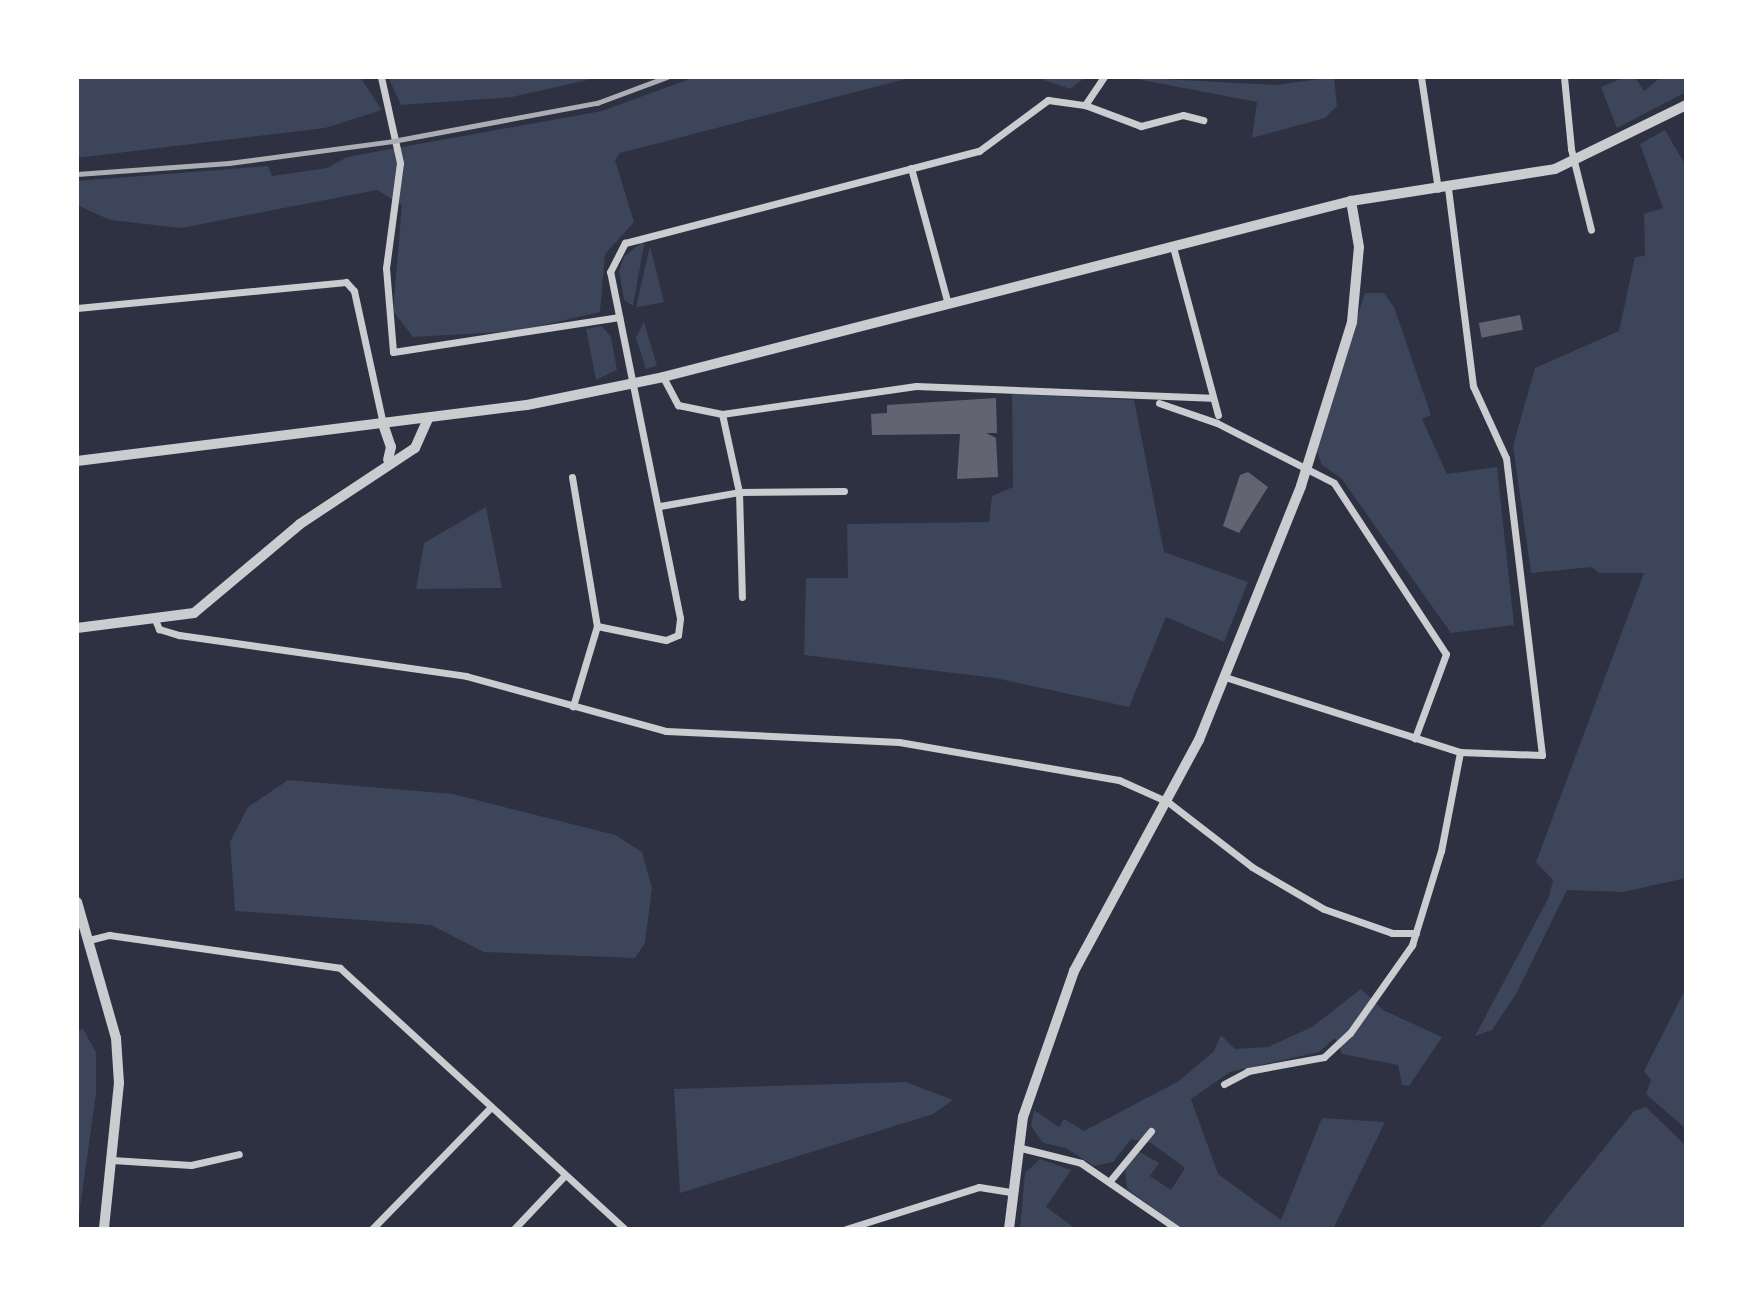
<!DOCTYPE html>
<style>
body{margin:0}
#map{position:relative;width:1763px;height:1306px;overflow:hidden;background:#2d3142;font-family:Overpass,sans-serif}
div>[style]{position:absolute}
.green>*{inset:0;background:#3c4559}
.building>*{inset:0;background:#626471;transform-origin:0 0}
.minor>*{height:7px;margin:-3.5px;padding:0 3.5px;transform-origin:3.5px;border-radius:3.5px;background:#caccd0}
.tertiary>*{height:10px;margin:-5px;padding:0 5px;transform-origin:5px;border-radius:5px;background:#caccd0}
.rail>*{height:4.5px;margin:-2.25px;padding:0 2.25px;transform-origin:2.25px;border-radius:2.25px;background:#abadb3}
span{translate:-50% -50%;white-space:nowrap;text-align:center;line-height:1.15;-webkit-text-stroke:5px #fff;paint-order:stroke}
.frame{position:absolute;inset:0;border:79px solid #fff;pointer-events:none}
</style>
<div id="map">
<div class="green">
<i style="clip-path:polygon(77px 77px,360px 77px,382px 110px,325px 128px,77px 158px)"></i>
<i style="clip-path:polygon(388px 77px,601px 77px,512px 97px,401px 105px)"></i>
<i style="clip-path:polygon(695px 77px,913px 77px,620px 153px,615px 160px,634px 222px,605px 254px,600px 312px,517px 331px,413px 337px,393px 311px,402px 205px,377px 190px,181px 228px,110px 220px,77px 205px,77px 181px,268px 166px,272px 176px,327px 168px,347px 157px,602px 111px)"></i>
<i style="clip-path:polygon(1035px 77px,1086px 77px,1070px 89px)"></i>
<i style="clip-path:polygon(1126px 77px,1275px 85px,1334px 77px,1337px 106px,1325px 118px,1252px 138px,1257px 102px)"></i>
<i style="clip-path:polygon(1625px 77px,1635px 77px,1644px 91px,1661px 77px,1686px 77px,1686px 92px,1617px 128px,1601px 87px)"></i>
<i style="clip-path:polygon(1665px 130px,1686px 166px,1686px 878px,1623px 892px,1567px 890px,1516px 994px,1492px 1030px,1475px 1036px,1549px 897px,1553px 880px,1536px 862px,1644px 573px,1599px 573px,1592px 567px,1531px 573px,1513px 446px,1535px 368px,1619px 331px,1635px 257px,1645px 256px,1644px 214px,1663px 208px,1640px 144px)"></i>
<i style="clip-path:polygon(643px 241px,644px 245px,633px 306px,624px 300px,619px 271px,624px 257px)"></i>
<i style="clip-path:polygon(650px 246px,664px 302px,638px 307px,636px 307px)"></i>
<i style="clip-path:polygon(1365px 293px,1384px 293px,1394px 307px,1431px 415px,1422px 419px,1447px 474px,1497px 467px,1514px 625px,1451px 633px,1341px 478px,1322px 465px,1316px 449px)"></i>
<i style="clip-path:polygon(644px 322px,657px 366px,646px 369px,636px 338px)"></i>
<i style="clip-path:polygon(602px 326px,611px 337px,617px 370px,596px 380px,586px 329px)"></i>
<i style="clip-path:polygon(1012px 394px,1134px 400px,1164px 552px,1248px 582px,1224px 642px,1166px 617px,1129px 707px,995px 678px,804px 655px,806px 578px,848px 578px,847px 524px,989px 522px,992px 496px,1013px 487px)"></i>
<i style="clip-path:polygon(486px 507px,502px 588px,416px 589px,424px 543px)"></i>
<i style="clip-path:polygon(288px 780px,453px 794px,615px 835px,642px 852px,652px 888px,645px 943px,635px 958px,484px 952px,431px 925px,235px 911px,230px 842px,248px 807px)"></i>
<i style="clip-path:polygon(1686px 988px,1686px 1129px,1646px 1094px,1651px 1080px,1644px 1071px)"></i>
<i style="clip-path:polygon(1361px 989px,1383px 1010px,1442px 1037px,1409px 1086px,1402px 1085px,1398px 1065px,1342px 1054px,1335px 1038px,1319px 1052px,1230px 1072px,1191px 1099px,1218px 1174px,1281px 1220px,1322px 1118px,1385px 1122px,1333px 1229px,1183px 1229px,1127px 1189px,1125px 1169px,1140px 1152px,1159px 1163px,1150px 1176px,1171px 1190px,1185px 1168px,1151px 1143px,1131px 1139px,1113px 1162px,1094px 1166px,1066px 1148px,1043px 1143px,1031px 1126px,1034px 1110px,1059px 1127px,1064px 1119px,1084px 1131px,1179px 1081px,1214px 1051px,1221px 1035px,1235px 1049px,1268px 1047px,1312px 1027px)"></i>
<i style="clip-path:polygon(83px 1029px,96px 1052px,96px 1094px,77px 1229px,77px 1031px)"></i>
<i style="clip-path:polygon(906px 1082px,953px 1100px,933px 1114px,680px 1193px,674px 1089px)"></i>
<i style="clip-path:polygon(1646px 1107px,1686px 1146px,1686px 1229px,1539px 1229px,1634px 1111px)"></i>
<i style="clip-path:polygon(1040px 1159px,1071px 1170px,1046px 1207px,1076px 1229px,1020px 1229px,1025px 1173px)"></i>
</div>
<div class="building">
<i style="left:1520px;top:315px;width:15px;height:42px;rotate:79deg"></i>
<i style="clip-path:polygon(996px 398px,997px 433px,986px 433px,996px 438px,998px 477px,957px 479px,960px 434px,872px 435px,871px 414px,887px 413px,887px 405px)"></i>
<i style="clip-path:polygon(1248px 472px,1268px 487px,1239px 533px,1223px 526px,1240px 475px)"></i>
</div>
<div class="minor">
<i style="left:381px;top:77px;width:88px;rotate:77.5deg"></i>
<i style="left:400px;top:163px;width:106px;rotate:97.6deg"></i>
<i style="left:386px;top:268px;width:84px;rotate:85.2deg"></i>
<i style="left:393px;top:352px;width:229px;rotate:-8.8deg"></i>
<i style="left:1421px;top:77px;width:113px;rotate:81.4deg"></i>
<i style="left:1564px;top:77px;width:72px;rotate:84.4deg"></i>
<i style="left:1571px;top:149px;width:83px;rotate:76.1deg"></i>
<i style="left:1085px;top:105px;width:34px;rotate:-56deg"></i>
<i style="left:911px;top:168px;width:141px;rotate:74.8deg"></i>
<i style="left:1173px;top:247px;width:174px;rotate:75deg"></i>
<i style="left:77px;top:308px;width:270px;rotate:-5.5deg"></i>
<i style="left:346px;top:282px;width:12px;rotate:48deg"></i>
<i style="left:354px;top:291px;width:136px;rotate:77.7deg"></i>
<i style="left:663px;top:377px;width:32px;rotate:62deg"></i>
<i style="left:678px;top:405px;width:45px;rotate:11.6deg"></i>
<i style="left:722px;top:414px;width:196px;rotate:-8.2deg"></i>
<i style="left:916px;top:386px;width:295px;rotate:2.3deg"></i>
<i style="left:1159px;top:403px;width:61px;rotate:19deg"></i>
<i style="left:1217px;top:423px;width:131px;rotate:27.1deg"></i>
<i style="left:1334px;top:483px;width:204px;rotate:56.8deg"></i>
<i style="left:1446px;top:654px;width:90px;rotate:110.3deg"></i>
<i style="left:722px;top:414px;width:80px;rotate:77.7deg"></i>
<i style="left:739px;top:492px;width:105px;rotate:88.4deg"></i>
<i style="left:572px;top:477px;width:151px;rotate:80.5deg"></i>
<i style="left:597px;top:626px;width:84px;rotate:106.7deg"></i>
<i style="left:660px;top:506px;width:80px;rotate:-10deg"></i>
<i style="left:739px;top:492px;width:105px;rotate:-0.5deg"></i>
<i style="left:156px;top:622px;width:8px;rotate:67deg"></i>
<i style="left:159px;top:629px;width:21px;rotate:17deg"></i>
<i style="left:179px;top:635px;width:290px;rotate:8.1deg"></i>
<i style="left:466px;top:676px;width:207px;rotate:15.4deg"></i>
<i style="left:666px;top:731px;width:233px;rotate:2.7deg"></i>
<i style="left:899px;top:742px;width:223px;rotate:9.8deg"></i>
<i style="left:1119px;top:780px;width:54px;rotate:24.2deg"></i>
<i style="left:1168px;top:802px;width:106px;rotate:37.7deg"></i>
<i style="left:1252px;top:867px;width:83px;rotate:30.3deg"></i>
<i style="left:1324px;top:909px;width:72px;rotate:19.4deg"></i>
<i style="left:1392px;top:933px;width:24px"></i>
<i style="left:597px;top:626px;width:70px;rotate:11.5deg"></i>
<i style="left:666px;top:640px;width:13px;rotate:-23deg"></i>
<i style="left:678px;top:635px;width:17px;rotate:-83deg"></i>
<i style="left:680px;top:618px;width:353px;rotate:-101.4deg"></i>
<i style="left:610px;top:272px;width:33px;rotate:-63deg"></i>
<i style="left:625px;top:243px;width:366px;rotate:-14.6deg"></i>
<i style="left:979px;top:151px;width:86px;rotate:-36.5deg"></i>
<i style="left:1048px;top:100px;width:37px;rotate:8deg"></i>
<i style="left:1085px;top:105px;width:60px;rotate:20.6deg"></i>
<i style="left:1141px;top:126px;width:43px;rotate:-14.7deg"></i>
<i style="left:1183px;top:115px;width:21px;rotate:14deg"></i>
<i style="left:1225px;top:677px;width:247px;rotate:17.7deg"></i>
<i style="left:1460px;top:752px;width:82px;rotate:2.1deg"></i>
<i style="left:1542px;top:755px;width:299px;rotate:-96.9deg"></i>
<i style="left:1506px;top:458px;width:79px;rotate:-114.6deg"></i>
<i style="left:1473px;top:386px;width:200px;rotate:-97.2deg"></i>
<i style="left:89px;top:940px;width:21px;rotate:-14deg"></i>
<i style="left:109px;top:935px;width:233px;rotate:8.1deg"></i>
<i style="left:340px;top:968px;width:386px;rotate:42.5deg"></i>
<i style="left:1224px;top:1084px;width:27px;rotate:-28deg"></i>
<i style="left:1248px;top:1071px;width:77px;rotate:-10.4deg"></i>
<i style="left:1324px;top:1057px;width:35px;rotate:-43deg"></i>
<i style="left:1350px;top:1033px;width:108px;rotate:-54.8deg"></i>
<i style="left:1412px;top:945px;width:98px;rotate:-72.9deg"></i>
<i style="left:1441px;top:851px;width:101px;rotate:-79.1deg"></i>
<i style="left:1017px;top:1147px;width:66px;rotate:14deg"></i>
<i style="left:1081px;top:1163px;width:116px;rotate:34.5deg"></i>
<i style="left:112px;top:1160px;width:79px;rotate:3.6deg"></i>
<i style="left:191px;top:1165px;width:49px;rotate:-12.9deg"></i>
<i style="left:1109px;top:1182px;width:66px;rotate:-50.5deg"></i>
<i style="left:372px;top:1229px;width:169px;rotate:-45.7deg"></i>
<i style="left:514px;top:1229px;width:74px;rotate:-46.6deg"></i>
<i style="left:846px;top:1229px;width:139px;rotate:-17.5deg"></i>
<i style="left:979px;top:1187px;width:32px;rotate:9deg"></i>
</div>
<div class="tertiary">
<i style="left:383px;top:424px;width:24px;rotate:71deg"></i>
<i style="left:391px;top:447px;width:13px;rotate:103deg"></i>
<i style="left:77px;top:461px;width:453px;rotate:-7.1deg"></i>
<i style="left:527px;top:405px;width:139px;rotate:-11.6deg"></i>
<i style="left:663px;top:377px;width:710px;rotate:-14.35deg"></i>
<i style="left:1351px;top:201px;width:206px;rotate:-8.9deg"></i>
<i style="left:1555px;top:169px;width:146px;rotate:-26deg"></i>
<i style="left:77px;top:628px;width:118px;rotate:-7.3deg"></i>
<i style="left:194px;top:613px;width:138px;rotate:-40deg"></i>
<i style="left:300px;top:524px;width:138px;rotate:-33.5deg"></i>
<i style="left:415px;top:448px;width:32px;rotate:-66deg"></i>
<i style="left:77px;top:902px;width:141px;rotate:74deg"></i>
<i style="left:116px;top:1038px;width:45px;rotate:86.2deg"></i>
<i style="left:119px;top:1083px;width:147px;rotate:95.9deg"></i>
<i style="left:1009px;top:1229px;width:113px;rotate:-82.9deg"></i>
<i style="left:1023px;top:1117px;width:155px;rotate:-70.7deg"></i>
<i style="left:1074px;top:971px;width:263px;rotate:-61.6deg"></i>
<i style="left:1199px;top:740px;width:274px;rotate:-68.1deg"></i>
<i style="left:1301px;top:486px;width:172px;rotate:-72.7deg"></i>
<i style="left:1352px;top:322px;width:75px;rotate:-84.7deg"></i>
<i style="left:1359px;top:247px;width:47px;rotate:-99.9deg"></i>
</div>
<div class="rail">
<i style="left:77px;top:174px;width:152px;rotate:-4.1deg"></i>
<i style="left:229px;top:163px;width:165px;rotate:-7.6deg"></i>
<i style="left:393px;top:141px;width:208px;rotate:-10.6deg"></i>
<i style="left:597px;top:103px;width:75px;rotate:-20.4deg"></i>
</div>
<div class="frame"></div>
</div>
